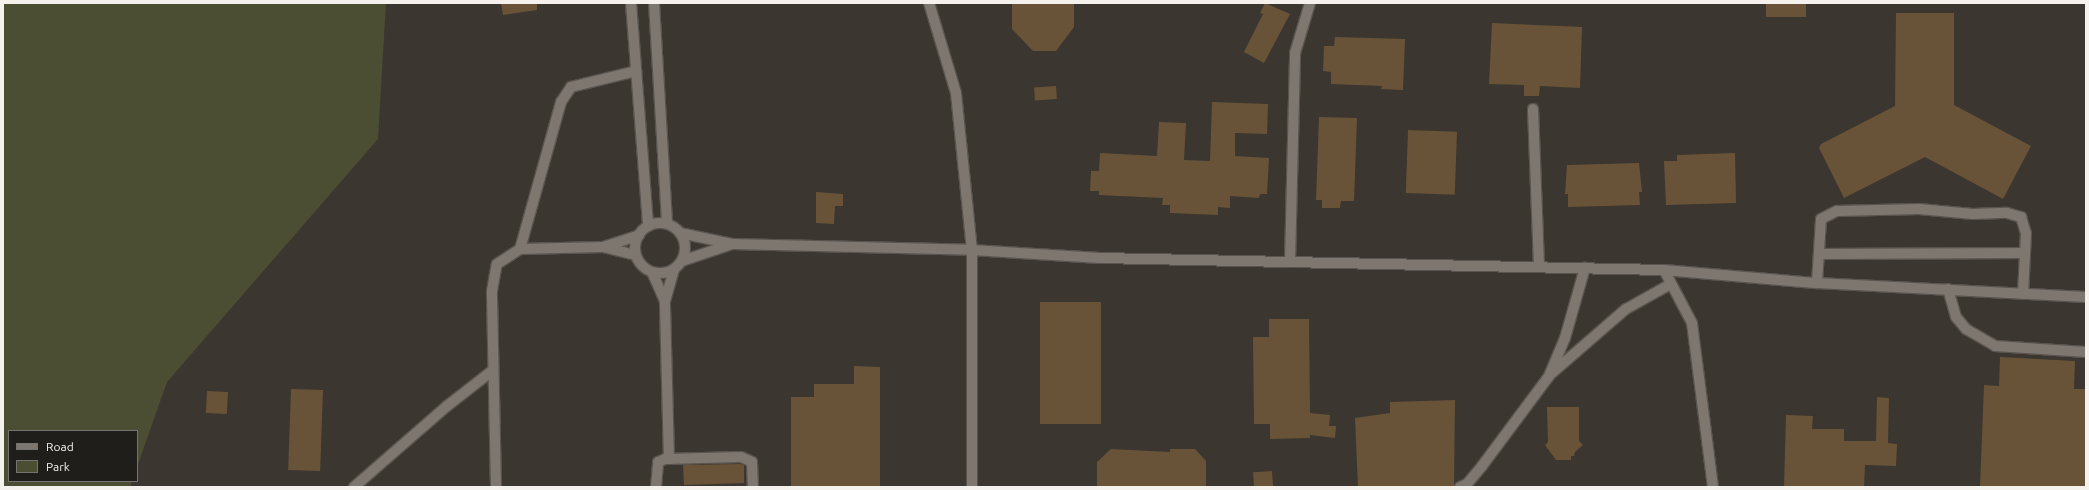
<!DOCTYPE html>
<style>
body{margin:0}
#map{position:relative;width:2089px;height:490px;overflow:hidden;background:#3b362f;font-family:Ubuntu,sans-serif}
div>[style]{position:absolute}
.green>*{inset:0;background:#4b4e33}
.building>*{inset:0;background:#685338;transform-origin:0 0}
.roads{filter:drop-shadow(1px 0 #59544f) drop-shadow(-1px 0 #59544f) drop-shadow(0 1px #59544f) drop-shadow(0 -1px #59544f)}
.minor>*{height:10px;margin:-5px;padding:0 5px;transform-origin:5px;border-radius:5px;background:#7e7770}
.minor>.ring{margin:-5px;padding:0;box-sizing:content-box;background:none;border:10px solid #7e7770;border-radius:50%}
span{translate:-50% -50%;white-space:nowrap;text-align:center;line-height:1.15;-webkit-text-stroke:3px #201e1b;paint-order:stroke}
.frame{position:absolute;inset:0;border:4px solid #f5f1ed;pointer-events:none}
.legend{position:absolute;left:8px;top:430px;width:130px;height:52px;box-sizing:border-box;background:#201e1b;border:1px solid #75726f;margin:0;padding:5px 7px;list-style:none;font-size:12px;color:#f5f1ed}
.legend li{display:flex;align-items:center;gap:8px;height:20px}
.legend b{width:20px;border:1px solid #75726f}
</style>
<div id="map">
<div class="green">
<i style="clip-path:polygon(3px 3px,386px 3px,378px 139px,167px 382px,137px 467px,137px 431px,9px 431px,9px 481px,132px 481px,130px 487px,3px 487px)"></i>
</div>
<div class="building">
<i style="clip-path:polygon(501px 3px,537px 3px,537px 10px,503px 15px)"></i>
<i style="clip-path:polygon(1012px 3px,1074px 3px,1074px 27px,1056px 51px,1033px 51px,1012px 29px)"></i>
<i style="clip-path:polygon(1265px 3px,1290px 14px,1264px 63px,1244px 52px,1263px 14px,1260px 13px)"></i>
<i style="left:1766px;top:3px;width:40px;height:14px"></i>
<i style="clip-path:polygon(1896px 13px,1954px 13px,1954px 105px,2031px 146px,2003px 199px,1925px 157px,1844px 198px,1819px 148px,1821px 144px,1895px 106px)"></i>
<i style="clip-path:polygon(1492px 23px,1582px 27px,1580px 88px,1540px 86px,1539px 96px,1524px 96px,1524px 85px,1489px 84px)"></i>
<i style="clip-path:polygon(1335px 37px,1405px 39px,1403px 90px,1381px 89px,1382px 86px,1331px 84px,1331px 72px,1323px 71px,1324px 46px,1334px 46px)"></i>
<i style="left:1056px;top:86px;width:13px;height:22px;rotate:86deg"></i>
<i style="clip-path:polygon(1212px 102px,1268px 104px,1267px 134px,1235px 133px,1235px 156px,1269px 158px,1267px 194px,1260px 194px,1259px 198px,1230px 196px,1230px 208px,1218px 207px,1218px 215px,1170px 213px,1170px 205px,1162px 205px,1163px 198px,1099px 195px,1099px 191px,1090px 191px,1091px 171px,1099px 171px,1100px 153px,1157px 156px,1159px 122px,1186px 123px,1184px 160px,1210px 161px)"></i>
<i style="clip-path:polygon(1319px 117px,1357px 118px,1354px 201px,1341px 201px,1340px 208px,1322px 208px,1322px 200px,1316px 200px)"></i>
<i style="left:1408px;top:130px;width:49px;height:63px;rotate:2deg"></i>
<i style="clip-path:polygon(1735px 153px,1736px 203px,1666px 205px,1664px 161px,1677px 161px,1677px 155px)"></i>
<i style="clip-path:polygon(1639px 163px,1642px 192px,1639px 192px,1640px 205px,1568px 207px,1568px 194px,1565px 194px,1567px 165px)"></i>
<i style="clip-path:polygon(816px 192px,843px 194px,843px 206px,835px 206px,834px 224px,816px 223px)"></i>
<i style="left:1040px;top:302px;width:61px;height:122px"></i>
<i style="clip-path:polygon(1269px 319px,1309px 319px,1310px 413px,1330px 415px,1329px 426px,1336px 426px,1335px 438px,1310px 435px,1310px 438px,1270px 439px,1270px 424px,1254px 424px,1253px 337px,1269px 337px)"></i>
<i style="clip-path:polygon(2000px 357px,2075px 361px,2074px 389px,2086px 389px,2085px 487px,1980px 486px,1984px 385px,1999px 386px)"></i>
<i style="clip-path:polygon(854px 366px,880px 367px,880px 487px,791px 487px,791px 397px,814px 397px,814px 384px,854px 384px)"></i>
<i style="left:291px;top:389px;width:32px;height:81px;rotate:2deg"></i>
<i style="left:207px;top:391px;width:21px;height:22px;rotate:3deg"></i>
<i style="clip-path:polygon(1877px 397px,1889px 398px,1888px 443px,1897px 444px,1896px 466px,1865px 465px,1864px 487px,1784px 487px,1786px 415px,1813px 416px,1812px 429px,1844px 429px,1844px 441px,1876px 441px)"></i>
<i style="clip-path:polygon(1455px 400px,1454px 487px,1358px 487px,1355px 418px,1390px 413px,1390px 402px)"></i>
<i style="clip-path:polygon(1547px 407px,1579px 407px,1579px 441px,1583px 445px,1575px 452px,1574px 456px,1571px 456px,1571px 460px,1556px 460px,1545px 445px,1548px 442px)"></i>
<i style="clip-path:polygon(1111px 449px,1170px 452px,1170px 449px,1195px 449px,1206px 461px,1206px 487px,1097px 487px,1097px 462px)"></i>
<i style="clip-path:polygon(740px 464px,744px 465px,744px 483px,684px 485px,683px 465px)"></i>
<i style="left:1272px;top:471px;width:16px;height:19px;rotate:86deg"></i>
</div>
<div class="roads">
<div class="minor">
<i style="left:631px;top:3px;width:224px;rotate:85.6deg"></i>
<i style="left:654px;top:3px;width:221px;rotate:86.6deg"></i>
<i style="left:929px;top:3px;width:94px;rotate:73.3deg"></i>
<i style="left:956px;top:93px;width:158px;rotate:84.2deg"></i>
<i style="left:972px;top:250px;width:237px;rotate:90deg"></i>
<i style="left:1533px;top:109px;width:158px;rotate:87.8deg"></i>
<i class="ring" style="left:635px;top:223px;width:40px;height:40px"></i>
<i style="left:680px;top:233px;width:53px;rotate:11.9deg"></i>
<i style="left:732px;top:244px;width:240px;rotate:1.4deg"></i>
<i style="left:972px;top:250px;width:128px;rotate:3.6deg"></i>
<i style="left:1100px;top:258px;width:564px;rotate:1.22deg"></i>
<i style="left:603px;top:247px;width:38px;rotate:-18deg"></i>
<i style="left:520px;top:249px;width:153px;rotate:-74.4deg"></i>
<i style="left:561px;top:102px;width:18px;rotate:-56deg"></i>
<i style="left:571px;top:87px;width:67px;rotate:-13.8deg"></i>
<i style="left:1819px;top:254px;width:206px;rotate:-0.3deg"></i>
<i style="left:682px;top:261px;width:53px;rotate:-18.8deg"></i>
<i style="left:1290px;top:262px;width:209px;rotate:-88.6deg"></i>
<i style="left:1295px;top:53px;width:52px;rotate:-73.3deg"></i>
<i style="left:652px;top:272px;width:32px;rotate:66deg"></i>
<i style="left:1817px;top:283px;width:64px;rotate:-86.4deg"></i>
<i style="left:1821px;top:219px;width:18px;rotate:-27deg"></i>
<i style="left:1837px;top:211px;width:82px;rotate:-1.4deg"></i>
<i style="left:1919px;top:209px;width:54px;rotate:5.3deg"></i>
<i style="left:1973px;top:214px;width:34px;rotate:-2deg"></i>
<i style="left:2007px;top:213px;width:15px;rotate:16deg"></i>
<i style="left:2021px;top:217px;width:17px;rotate:73deg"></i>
<i style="left:2026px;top:233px;width:61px;rotate:92.8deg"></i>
<i style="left:1948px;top:289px;width:29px;rotate:74deg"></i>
<i style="left:1956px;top:317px;width:16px;rotate:50deg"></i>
<i style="left:1966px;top:329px;width:34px;rotate:30deg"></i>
<i style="left:1995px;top:346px;width:91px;rotate:3.8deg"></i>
<i style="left:1552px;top:373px;width:98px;rotate:-40.9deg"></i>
<i style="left:1626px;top:309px;width:51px;rotate:-29.1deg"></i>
<i style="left:669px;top:459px;width:158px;rotate:-91.5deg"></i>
<i style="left:665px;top:301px;width:33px;rotate:-74deg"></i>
<i style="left:354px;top:487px;width:123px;rotate:-41.1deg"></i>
<i style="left:447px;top:406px;width:57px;rotate:-37.9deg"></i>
<i style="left:496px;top:487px;width:196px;rotate:-91.2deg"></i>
<i style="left:492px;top:291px;width:27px;rotate:-80deg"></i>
<i style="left:497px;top:264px;width:27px;rotate:-33deg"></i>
<i style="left:520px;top:249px;width:83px;rotate:-1.4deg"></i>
<i style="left:603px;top:247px;width:34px;rotate:14deg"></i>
<i style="left:656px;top:487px;width:25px;rotate:-85deg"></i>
<i style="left:658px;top:462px;width:8px;rotate:-23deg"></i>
<i style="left:665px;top:459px;width:76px;rotate:-1.5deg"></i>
<i style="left:741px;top:457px;width:12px;rotate:24deg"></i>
<i style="left:752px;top:462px;width:25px;rotate:88deg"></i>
<i style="left:1460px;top:487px;width:8px;rotate:-23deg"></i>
<i style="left:1467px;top:484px;width:23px;rotate:-50deg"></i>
<i style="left:1482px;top:466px;width:112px;rotate:-53.3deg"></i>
<i style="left:1549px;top:376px;width:41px;rotate:-67.2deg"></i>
<i style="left:1565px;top:338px;width:73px;rotate:-74.1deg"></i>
<i style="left:1713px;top:487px;width:165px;rotate:-97.3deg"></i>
<i style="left:1692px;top:323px;width:60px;rotate:-117.8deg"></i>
<i style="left:1664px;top:270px;width:154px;rotate:4.9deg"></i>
<i style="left:1817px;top:283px;width:269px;rotate:3deg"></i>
</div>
</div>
<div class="frame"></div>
<ul class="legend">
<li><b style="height:5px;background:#7e7770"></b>Road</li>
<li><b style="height:11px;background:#4b4e33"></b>Park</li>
</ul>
</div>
